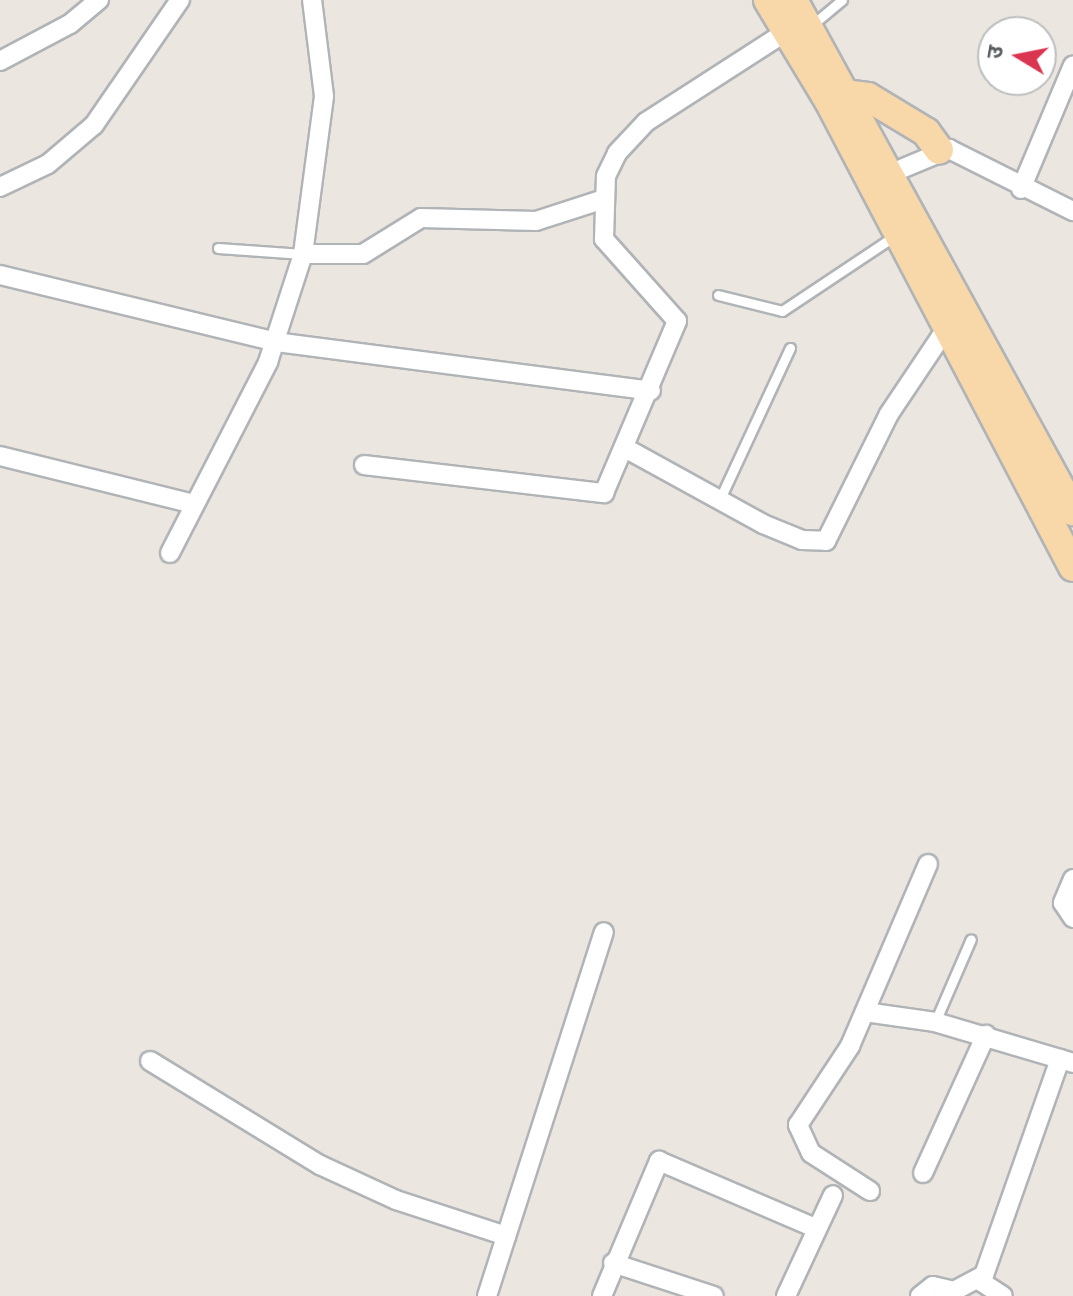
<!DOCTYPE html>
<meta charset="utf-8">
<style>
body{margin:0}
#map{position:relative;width:1073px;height:1296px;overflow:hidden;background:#ebe6e0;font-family:Rubik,"Noto Sans Devanagari",sans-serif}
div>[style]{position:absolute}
.roads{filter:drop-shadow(2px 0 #b1b4b7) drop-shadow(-2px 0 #b1b4b7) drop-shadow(0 2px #b1b4b7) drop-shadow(0 -2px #b1b4b7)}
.service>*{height:9px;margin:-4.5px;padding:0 4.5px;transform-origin:4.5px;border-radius:4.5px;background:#fff}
.minor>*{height:18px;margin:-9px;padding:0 9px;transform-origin:9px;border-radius:9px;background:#fff}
.primary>*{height:28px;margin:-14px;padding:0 14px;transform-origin:14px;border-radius:14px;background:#f8d7a8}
span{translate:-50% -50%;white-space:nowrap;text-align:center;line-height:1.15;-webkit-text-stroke:6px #fff;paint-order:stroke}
.north{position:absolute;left:977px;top:16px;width:80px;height:80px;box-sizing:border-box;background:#fff;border:2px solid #bdbfbf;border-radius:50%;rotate:280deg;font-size:22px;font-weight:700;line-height:32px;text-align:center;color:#595e60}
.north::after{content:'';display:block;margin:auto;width:28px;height:36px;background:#db3651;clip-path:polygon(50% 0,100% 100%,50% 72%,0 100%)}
</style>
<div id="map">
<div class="roads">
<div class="service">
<i style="left:812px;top:25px;width:39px;rotate:-40deg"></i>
<i style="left:218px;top:248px;width:85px;rotate:4deg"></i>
<i style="left:718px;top:295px;width:66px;rotate:14deg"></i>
<i style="left:782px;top:311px;width:137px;rotate:-33.7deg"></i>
<i style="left:718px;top:503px;width:171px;rotate:-65.1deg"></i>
<i style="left:935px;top:1022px;width:90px;rotate:-66.6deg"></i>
</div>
<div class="minor">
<i style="left:0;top:61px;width:79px;rotate:-27.9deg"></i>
<i style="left:70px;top:24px;width:38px;rotate:-40deg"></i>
<i style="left:882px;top:177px;width:73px;rotate:-22.7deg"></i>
<i style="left:949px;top:149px;width:139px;rotate:26.6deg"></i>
<i style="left:0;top:187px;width:53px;rotate:-25.6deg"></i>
<i style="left:48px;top:164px;width:60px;rotate:-40.3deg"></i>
<i style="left:94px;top:125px;width:152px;rotate:-55.5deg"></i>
<i style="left:1021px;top:189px;width:134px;rotate:-67.2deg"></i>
<i style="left:303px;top:254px;width:60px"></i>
<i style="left:363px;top:254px;width:68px;rotate:-31.8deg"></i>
<i style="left:421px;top:218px;width:115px;rotate:1.5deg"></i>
<i style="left:536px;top:221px;width:68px;rotate:-17.9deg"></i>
<i style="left:0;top:275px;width:284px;rotate:13.6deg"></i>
<i style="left:276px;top:342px;width:378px;rotate:7.4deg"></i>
<i style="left:625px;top:448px;width:158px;rotate:28.8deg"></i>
<i style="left:763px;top:524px;width:42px;rotate:22.3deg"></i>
<i style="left:802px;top:540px;width:24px;rotate:2deg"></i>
<i style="left:826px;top:541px;width:142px;rotate:-63.6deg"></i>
<i style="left:889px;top:414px;width:106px;rotate:-56.2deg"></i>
<i style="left:0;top:456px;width:200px;rotate:13.9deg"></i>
<i style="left:364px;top:465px;width:242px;rotate:6.7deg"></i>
<i style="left:604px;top:493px;width:187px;rotate:-67deg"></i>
<i style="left:677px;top:321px;width:110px;rotate:-131.7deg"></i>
<i style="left:604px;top:239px;width:63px;rotate:-88.2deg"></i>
<i style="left:606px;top:176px;width:25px;rotate:-64deg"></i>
<i style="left:617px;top:153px;width:42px;rotate:-46.9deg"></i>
<i style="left:646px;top:122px;width:168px;rotate:-32.8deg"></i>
<i style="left:170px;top:553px;width:215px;rotate:-62.8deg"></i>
<i style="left:268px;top:362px;width:114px;rotate:-72deg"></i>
<i style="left:303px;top:254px;width:159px;rotate:-82.4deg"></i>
<i style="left:324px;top:96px;width:97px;rotate:-97.1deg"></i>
<i style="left:1073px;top:879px;width:26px;rotate:113deg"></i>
<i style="left:1063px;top:903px;width:18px;rotate:56deg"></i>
<i style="left:865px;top:1012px;width:71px;rotate:8.1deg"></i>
<i style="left:935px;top:1022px;width:144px;rotate:16.5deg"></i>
<i style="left:150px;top:1061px;width:199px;rotate:31.5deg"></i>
<i style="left:320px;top:1165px;width:84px;rotate:24.7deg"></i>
<i style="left:396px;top:1200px;width:116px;rotate:18.1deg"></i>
<i style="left:923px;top:1173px;width:152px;rotate:-65.5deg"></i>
<i style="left:870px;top:1191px;width:70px;rotate:-147.2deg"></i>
<i style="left:811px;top:1153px;width:31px;rotate:-115deg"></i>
<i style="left:798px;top:1125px;width:95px;rotate:-56.6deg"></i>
<i style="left:850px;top:1046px;width:198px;rotate:-66.8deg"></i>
<i style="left:613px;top:1263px;width:106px;rotate:18.1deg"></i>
<i style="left:980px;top:1281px;width:27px;rotate:33deg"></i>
<i style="left:487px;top:1296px;width:382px;rotate:-72.2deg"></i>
<i style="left:602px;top:1296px;width:147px;rotate:-67.1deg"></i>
<i style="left:659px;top:1161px;width:170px;rotate:23.2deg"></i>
<i style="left:786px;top:1296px;width:111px;rotate:-65deg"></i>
<i style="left:920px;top:1296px;width:16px;rotate:-38deg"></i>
<i style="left:933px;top:1286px;width:22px;rotate:13deg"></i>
<i style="left:954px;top:1291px;width:34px;rotate:-28deg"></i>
<i style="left:984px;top:1275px;width:229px;rotate:-70.6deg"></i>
</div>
<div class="primary">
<i style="left:768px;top:0;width:118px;rotate:58.9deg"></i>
<i style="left:829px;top:101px;width:526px;rotate:62.36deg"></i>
<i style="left:793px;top:0;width:583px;rotate:61.28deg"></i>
<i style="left:833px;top:100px;width:13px;rotate:-29deg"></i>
<i style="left:844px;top:94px;width:24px;rotate:7deg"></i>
<i style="left:868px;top:97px;width:68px;rotate:31.1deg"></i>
<i style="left:926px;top:132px;width:22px;rotate:54deg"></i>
</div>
</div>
<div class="north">उ</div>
</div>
